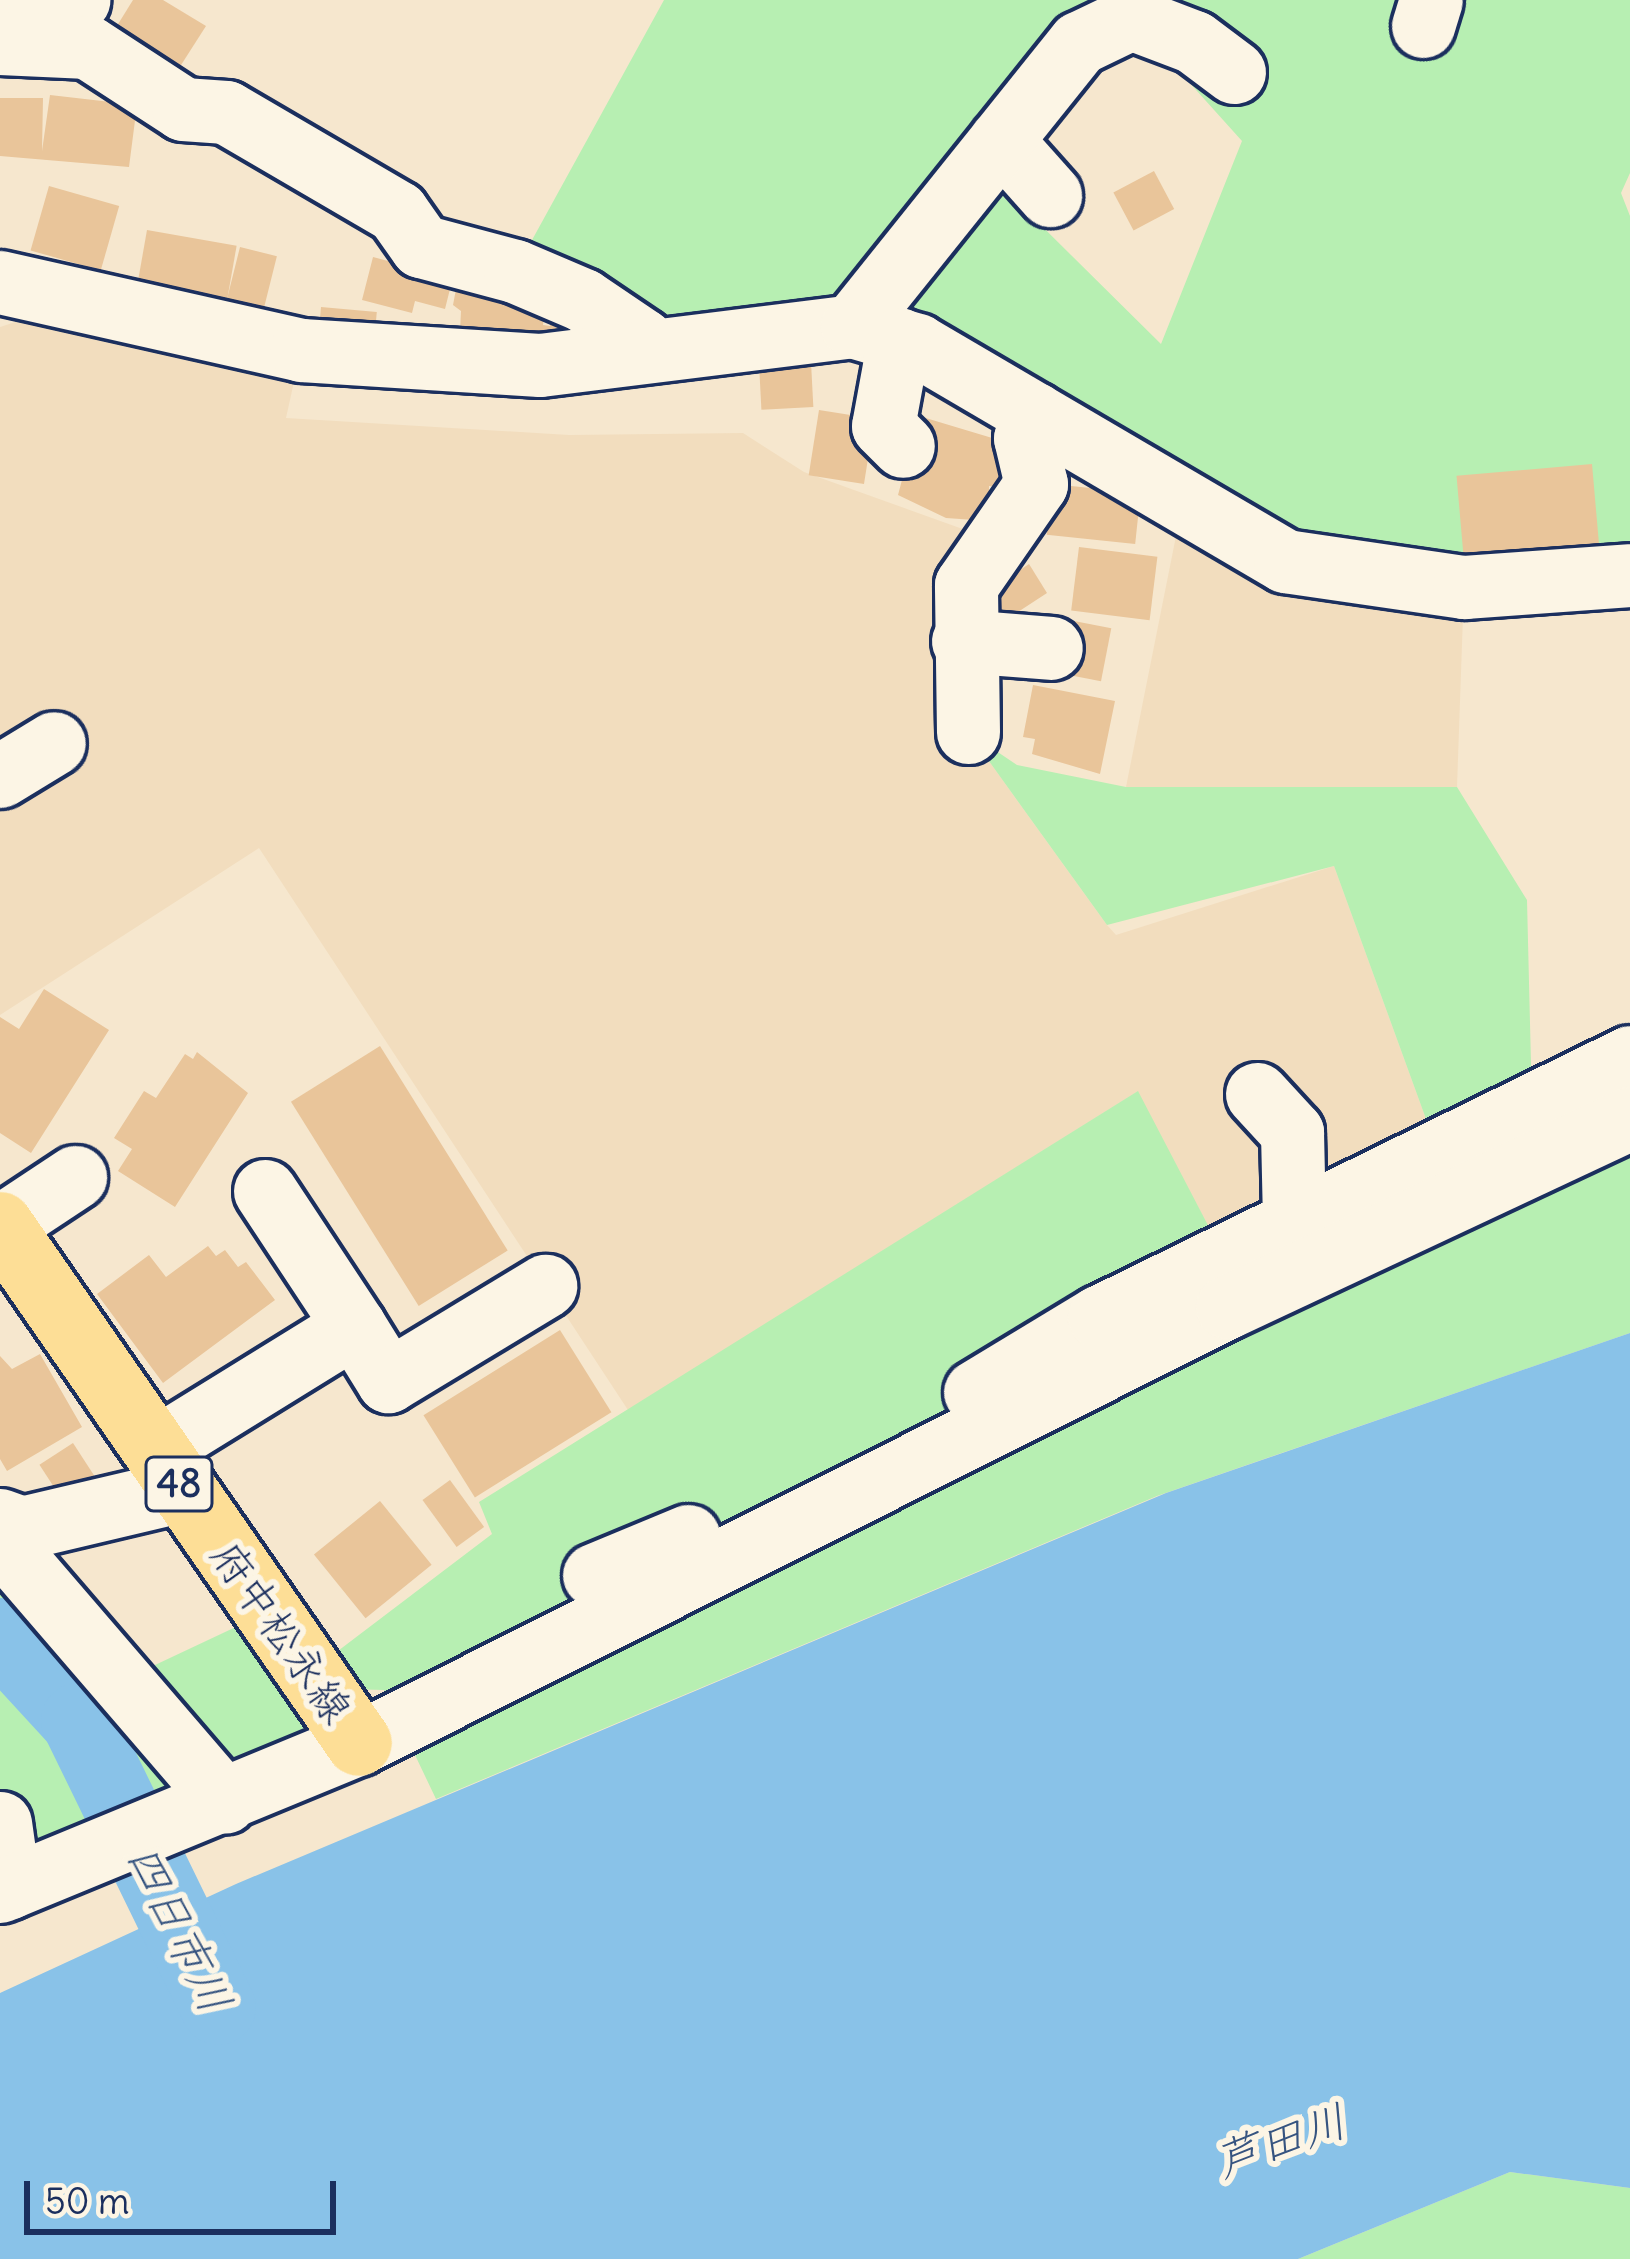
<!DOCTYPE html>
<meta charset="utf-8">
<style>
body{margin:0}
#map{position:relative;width:1630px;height:2259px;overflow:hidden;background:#f6e7ce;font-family:Delius,"Klee One",sans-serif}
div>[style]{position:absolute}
.built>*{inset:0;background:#f2ddbe}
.green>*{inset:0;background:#b7efb2}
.water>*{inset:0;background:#89c2e8}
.river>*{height:75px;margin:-37.5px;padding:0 37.5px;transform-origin:37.5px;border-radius:37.5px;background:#89c2e8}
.building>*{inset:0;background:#e9c59a;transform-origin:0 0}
.roads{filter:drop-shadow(3px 0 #1b2f5e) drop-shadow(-3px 0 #1b2f5e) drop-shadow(0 3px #1b2f5e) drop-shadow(0 -3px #1b2f5e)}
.minor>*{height:63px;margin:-31.5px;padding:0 31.5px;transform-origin:31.5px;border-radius:31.5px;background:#fcf5e5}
.major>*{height:66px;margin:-33px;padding:0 33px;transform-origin:33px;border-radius:33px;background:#fdde96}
span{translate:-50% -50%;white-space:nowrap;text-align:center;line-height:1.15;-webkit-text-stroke:12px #fcf5e5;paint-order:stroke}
.shield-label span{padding:3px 9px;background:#fcf5e5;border:3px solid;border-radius:9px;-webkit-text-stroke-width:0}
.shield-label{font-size:39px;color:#1b2f5e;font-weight:700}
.street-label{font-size:42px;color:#1b2f5e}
.water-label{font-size:45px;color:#365480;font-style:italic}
.scale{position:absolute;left:24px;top:2181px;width:312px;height:54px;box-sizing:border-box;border:6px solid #1b2f5e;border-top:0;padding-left:15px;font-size:36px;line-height:42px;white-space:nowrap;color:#1b2f5e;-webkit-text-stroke:9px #fcf5e5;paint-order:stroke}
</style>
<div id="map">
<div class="built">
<i style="clip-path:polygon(87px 299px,301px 350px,286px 418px,569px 435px,743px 433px,804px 472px,996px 541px,968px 732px,1107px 925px,1116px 935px,1334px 866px,1438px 1152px,1224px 1256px,1137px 1092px,628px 1410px,259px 848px,0 1015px,0 327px)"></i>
<i style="clip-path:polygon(1183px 501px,1464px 587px,1457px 787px,1126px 787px)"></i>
</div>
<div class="green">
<i style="clip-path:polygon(664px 0,1114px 0,981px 166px,1161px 344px,1242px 141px,1115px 0,1630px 0,1630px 173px,1621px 193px,1630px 216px,1630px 575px,1601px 576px,1591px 464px,1464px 587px,1285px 561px,917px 345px,675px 348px,515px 271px)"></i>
<i style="clip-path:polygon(968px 732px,1017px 765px,1126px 787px,1457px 787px,1527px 900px,1532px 1105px,1630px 1057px,1630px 1333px,1157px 1496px,436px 1799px,384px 1690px,346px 1689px,326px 1660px,492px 1534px,479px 1502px,1138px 1091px,1224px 1256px,1438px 1152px,1334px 866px,1107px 925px)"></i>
<i style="clip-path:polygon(0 1545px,121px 1681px,240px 1625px,313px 1731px,9px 1887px,0 1823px)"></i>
<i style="clip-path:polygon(1510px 2172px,1630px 2188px,1630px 2259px,1298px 2259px)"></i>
</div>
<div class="water">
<i style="clip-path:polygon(1630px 1333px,1630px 2188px,1510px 2172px,1298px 2259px,0 2259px,0 1993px,236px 1884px,1166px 1493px)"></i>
</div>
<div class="river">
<i style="left:0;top:1635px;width:115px;rotate:47.5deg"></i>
<i style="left:78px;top:1720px;width:319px;rotate:64deg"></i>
</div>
<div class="building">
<i style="clip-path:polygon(133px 0,163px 0,206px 26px,174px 76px,110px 37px)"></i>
<i style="clip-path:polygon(50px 95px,137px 105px,129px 167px,0 156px,0 98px,43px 98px,42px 151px)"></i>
<i style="left:1154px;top:171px;width:43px;height:46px;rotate:62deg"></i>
<i style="left:49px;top:186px;width:73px;height:67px;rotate:16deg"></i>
<i style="left:147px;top:230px;width:91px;height:66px;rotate:10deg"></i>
<i style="left:240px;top:247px;width:38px;height:73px;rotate:14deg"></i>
<i style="clip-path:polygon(391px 249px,456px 265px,445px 309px,415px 301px,412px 313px,362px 300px,373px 257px,388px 261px)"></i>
<i style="clip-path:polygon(460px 268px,548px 292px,543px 325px,550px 326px,551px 301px,597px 349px,459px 352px,461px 311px,453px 305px)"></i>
<i style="left:321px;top:307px;width:56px;height:32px;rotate:5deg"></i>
<i style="left:811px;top:362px;width:45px;height:52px;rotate:87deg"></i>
<i style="left:819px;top:410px;width:56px;height:66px;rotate:9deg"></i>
<i style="clip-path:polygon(919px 416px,1019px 446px,1011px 489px,989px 486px,989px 521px,946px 518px,898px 495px)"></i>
<i style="left:1592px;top:464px;width:112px;height:136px;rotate:85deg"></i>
<i style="left:1052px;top:484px;width:89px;height:51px;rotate:6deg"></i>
<i style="left:1079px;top:547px;width:79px;height:64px;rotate:7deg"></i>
<i style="clip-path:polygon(1029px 564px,1047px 593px,989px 631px,978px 598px)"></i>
<i style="left:1074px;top:621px;width:38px;height:54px;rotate:11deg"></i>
<i style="clip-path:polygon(1033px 685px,1115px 701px,1100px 774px,1032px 754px,1035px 739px,1023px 737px)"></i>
<i style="clip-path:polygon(44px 989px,109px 1030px,31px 1153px,0 1133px,0 1017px,19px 1029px)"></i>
<i style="left:380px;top:1046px;width:241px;height:105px;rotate:58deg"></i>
<i style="clip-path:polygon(197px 1052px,248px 1093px,175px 1207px,118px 1171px,132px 1149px,114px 1138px,144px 1091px,156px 1098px,185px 1054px,193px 1059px)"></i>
<i style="clip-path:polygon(208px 1246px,216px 1256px,225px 1250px,238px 1267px,246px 1262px,275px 1300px,163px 1383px,97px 1294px,149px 1255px,166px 1277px)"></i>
<i style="left:560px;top:1330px;width:97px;height:161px;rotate:58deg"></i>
<i style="clip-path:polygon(40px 1354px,82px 1427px,7px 1471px,0 1459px,0 1356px,12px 1369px)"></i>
<i style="left:73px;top:1443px;width:51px;height:40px;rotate:57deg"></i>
<i style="left:450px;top:1480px;width:58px;height:34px;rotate:54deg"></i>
<i style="left:380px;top:1501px;width:82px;height:85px;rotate:51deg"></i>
</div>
<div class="roads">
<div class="minor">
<i style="left:0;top:20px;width:81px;rotate:-14.4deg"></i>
<i style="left:1423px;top:26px;width:27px;rotate:-73deg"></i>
<i style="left:0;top:43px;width:88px;rotate:2.6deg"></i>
<i style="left:88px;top:47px;width:113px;rotate:33.1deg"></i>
<i style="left:183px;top:109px;width:43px;rotate:4deg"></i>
<i style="left:226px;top:112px;width:198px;rotate:30.3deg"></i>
<i style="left:397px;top:212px;width:42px;rotate:54.8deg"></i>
<i style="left:421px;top:246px;width:97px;rotate:14.9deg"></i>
<i style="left:515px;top:271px;width:74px;rotate:23.1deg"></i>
<i style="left:583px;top:300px;width:71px;rotate:34.1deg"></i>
<i style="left:642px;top:340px;width:11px;rotate:75deg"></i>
<i style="left:1001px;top:140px;width:74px;rotate:48.3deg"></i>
<i style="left:0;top:282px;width:309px;rotate:12.7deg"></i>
<i style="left:301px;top:350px;width:239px;rotate:3.6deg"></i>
<i style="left:540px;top:365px;width:314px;rotate:-7.1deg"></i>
<i style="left:852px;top:326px;width:68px;rotate:16.3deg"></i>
<i style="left:917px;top:345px;width:427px;rotate:30.4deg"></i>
<i style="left:1285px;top:561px;width:181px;rotate:8.3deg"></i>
<i style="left:1464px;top:587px;width:166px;rotate:-4.1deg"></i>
<i style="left:852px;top:326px;width:363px;rotate:-51.3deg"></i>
<i style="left:1079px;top:43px;width:58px;rotate:-25.7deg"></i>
<i style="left:1131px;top:18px;width:67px;rotate:20.9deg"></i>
<i style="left:1194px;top:42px;width:50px;rotate:36.9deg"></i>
<i style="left:899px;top:339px;width:88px;rotate:100.4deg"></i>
<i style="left:883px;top:426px;width:28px;rotate:45deg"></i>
<i style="left:963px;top:641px;width:88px;rotate:4.5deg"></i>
<i style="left:968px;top:732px;width:147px;rotate:-90.8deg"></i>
<i style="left:966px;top:585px;width:123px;rotate:-55.3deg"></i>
<i style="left:1036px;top:484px;width:47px;rotate:-103.4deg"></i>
<i style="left:1025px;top:438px;width:26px;rotate:-67deg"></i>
<i style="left:0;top:776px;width:63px;rotate:-31.4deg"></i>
<i style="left:1257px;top:1094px;width:52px;rotate:47.4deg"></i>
<i style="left:1292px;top:1132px;width:91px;rotate:88.7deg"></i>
<i style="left:265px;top:1191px;width:162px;rotate:56.6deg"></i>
<i style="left:1px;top:1226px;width:89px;rotate:-33.5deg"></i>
<i style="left:975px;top:1392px;width:145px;rotate:-31.2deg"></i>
<i style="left:1099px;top:1317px;width:591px;rotate:-26.09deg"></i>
<i style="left:155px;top:1449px;width:234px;rotate:-31.7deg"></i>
<i style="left:354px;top:1326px;width:65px;rotate:58.3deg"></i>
<i style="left:388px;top:1381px;width:184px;rotate:-31.2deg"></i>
<i style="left:0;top:1520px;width:23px;rotate:20deg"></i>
<i style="left:22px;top:1528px;width:165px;rotate:-13.3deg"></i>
<i style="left:0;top:1540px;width:345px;rotate:49.3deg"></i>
<i style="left:594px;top:1575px;width:102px;rotate:-22.5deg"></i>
<i style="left:0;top:1823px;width:65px;rotate:82deg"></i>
<i style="left:0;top:1891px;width:388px;rotate:-22.4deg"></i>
<i style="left:359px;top:1743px;width:971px;rotate:-26.67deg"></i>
<i style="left:1227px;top:1307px;width:445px;rotate:-25.1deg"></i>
</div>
<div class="major">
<i style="left:0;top:1225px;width:630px;rotate:55.28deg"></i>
</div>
</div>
<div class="shield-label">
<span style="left:179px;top:1484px">48</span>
</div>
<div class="street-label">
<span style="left:282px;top:1632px;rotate:55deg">府中松永線</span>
</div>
<div class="water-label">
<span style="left:179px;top:1929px;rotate:64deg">四日市川</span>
<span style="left:1281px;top:2141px;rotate:-19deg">芦田川</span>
</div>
<div class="scale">50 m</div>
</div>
